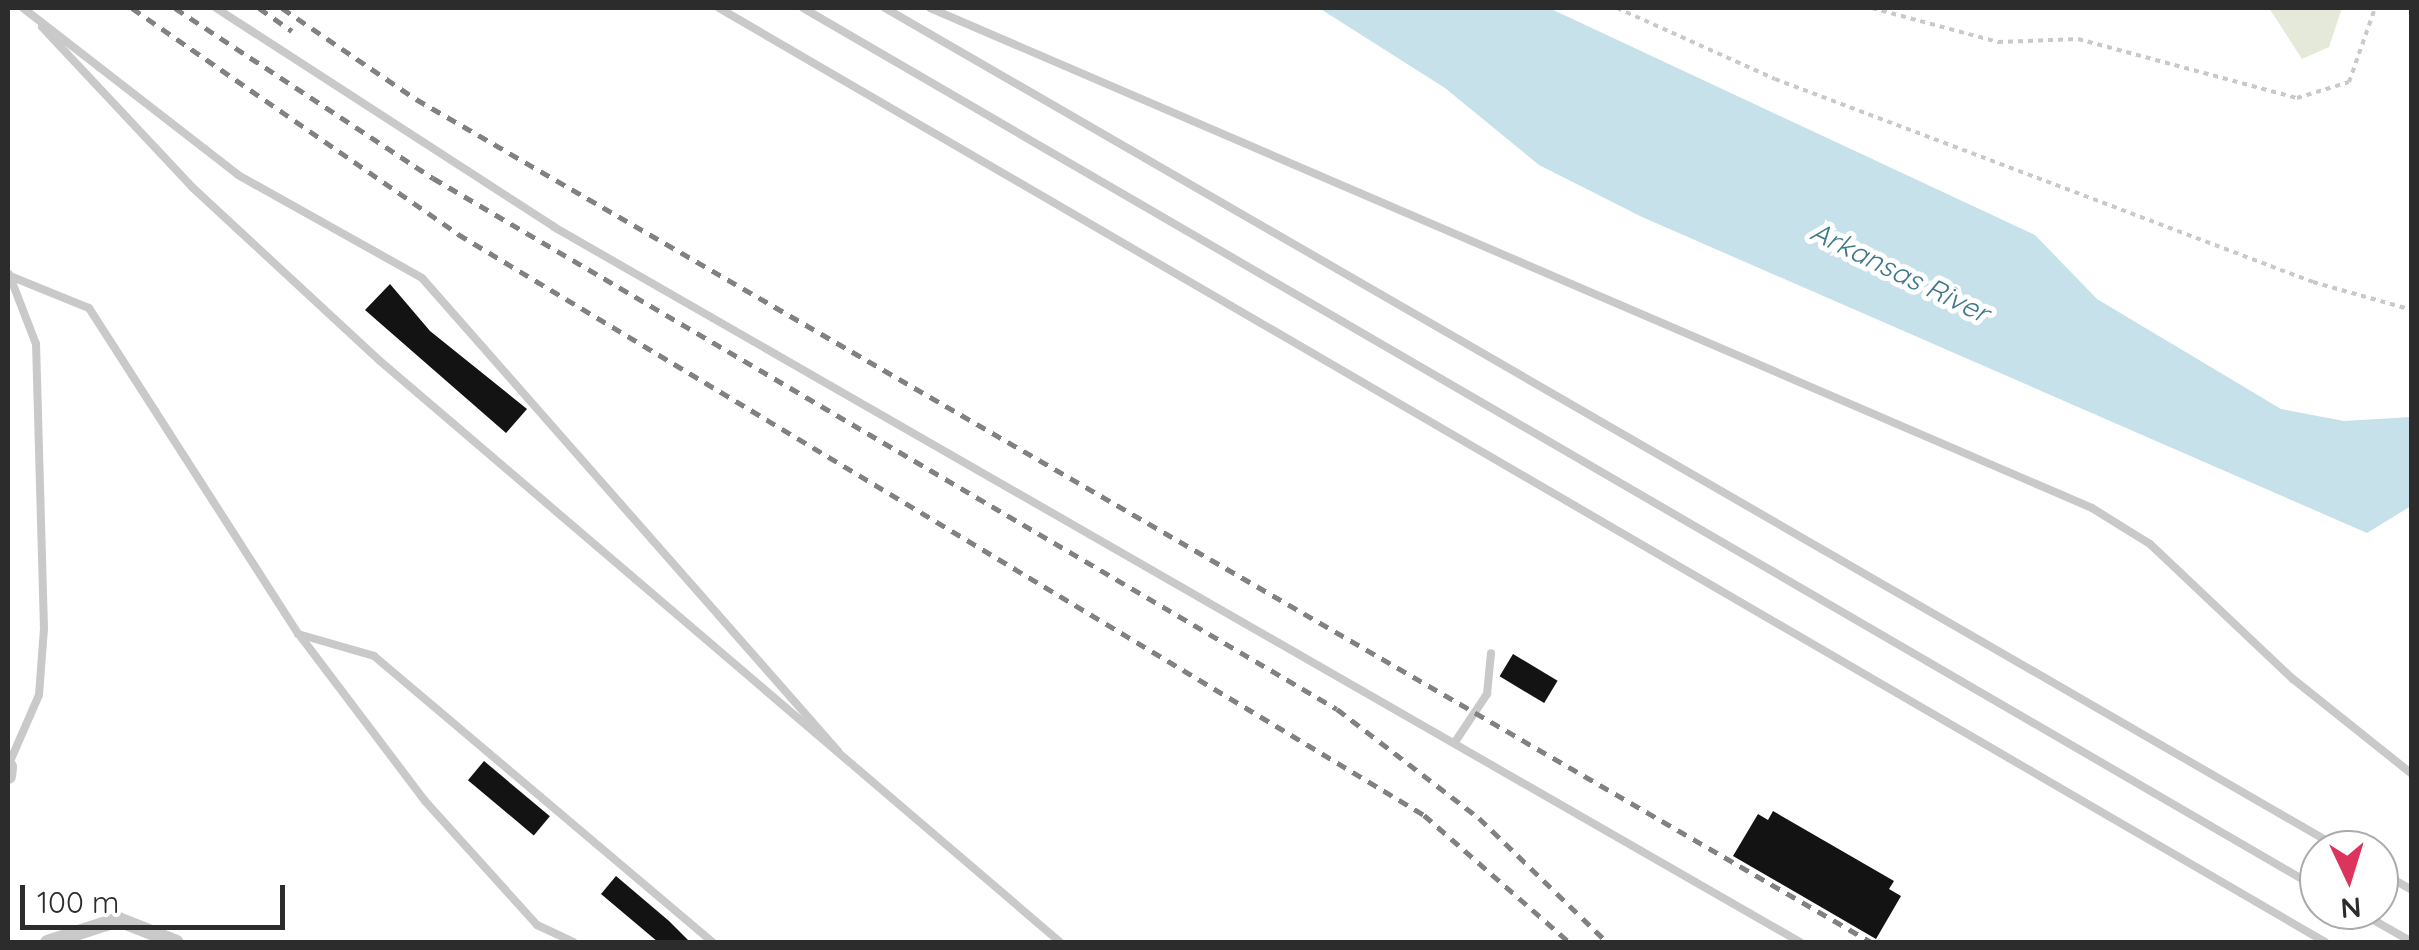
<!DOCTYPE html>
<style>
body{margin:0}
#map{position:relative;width:2419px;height:950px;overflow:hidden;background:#fff;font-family:Quicksand,sans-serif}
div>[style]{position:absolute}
.green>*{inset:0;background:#e5e9d9}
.water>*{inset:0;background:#c6e1e9}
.building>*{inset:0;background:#131313;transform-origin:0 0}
.path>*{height:4px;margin-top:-2px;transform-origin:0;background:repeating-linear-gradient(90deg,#c9c9c9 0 5px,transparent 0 10px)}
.lane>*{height:8px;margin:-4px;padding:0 4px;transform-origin:4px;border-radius:4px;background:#c9c9c9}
.street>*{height:15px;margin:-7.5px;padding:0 7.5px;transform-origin:7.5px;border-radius:7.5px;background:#c9c9c9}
.rail>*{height:5px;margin-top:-2.5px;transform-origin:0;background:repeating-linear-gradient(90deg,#818181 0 10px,transparent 0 18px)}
span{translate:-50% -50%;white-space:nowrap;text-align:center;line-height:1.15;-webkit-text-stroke:10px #fff;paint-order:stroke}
.water-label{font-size:28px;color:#3e7989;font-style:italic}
.frame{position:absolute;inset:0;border:10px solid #2c2c2c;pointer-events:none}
.north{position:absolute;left:2299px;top:830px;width:100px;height:100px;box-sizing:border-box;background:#fff;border:2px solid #ababab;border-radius:50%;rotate:176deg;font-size:28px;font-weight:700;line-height:40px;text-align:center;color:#2c2c2c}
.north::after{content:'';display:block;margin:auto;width:35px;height:45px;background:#dd345d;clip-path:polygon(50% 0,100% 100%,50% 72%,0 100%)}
.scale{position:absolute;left:20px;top:885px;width:265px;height:45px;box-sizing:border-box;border:5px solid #2c2c2c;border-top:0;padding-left:12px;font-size:30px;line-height:35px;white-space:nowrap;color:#2c2c2c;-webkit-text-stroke:8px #fff;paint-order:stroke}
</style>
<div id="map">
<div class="green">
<i style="clip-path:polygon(2269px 8px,2342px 8px,2329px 47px,2302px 59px)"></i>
</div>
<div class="water">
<i style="clip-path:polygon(1319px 8px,1549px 8px,2035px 235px,2097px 299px,2281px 409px,2344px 421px,2411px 417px,2411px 506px,2367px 533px,1642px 217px,1539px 165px,1445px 88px)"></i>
</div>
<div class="building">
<i style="clip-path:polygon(390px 284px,430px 331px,527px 409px,506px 433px,365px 310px)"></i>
<i style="left:1513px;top:654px;width:52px;height:26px;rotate:31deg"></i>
<i style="left:484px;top:761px;width:86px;height:25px;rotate:40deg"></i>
<i style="clip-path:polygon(1773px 811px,1894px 881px,1889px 889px,1901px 896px,1876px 939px,1733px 856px,1758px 814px,1768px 820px)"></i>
<i style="clip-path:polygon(616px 876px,669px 921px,690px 942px,658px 942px,601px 894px)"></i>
</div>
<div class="path">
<i style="left:1617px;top:8px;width:173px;rotate:24.2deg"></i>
<i style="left:1775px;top:79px;width:575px;rotate:20.67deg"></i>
<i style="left:2313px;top:282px;width:103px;rotate:15.8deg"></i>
<i style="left:1872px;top:8px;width:131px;rotate:15.1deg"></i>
<i style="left:1998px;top:42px;width:80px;rotate:-2.1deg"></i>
<i style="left:2078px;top:39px;width:227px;rotate:15.1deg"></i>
<i style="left:2297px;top:98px;width:54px;rotate:-17.1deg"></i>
<i style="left:2349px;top:82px;width:78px;rotate:-70.6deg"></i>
</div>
<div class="lane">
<i style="left:23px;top:8px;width:272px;rotate:37.8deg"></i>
<i style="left:238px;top:175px;width:211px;rotate:29.2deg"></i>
<i style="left:422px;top:278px;width:630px;rotate:48.67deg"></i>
<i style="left:216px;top:8px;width:403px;rotate:32.9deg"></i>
<i style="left:554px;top:227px;width:1437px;rotate:29.85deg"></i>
<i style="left:719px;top:8px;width:1858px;rotate:30.18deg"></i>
<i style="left:803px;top:8px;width:1753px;rotate:30.16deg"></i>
<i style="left:885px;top:8px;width:1684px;rotate:30.01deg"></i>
<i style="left:930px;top:8px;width:1265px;rotate:23.28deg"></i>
<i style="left:2092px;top:508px;width:68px;rotate:31.8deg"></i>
<i style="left:2150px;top:544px;width:197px;rotate:43.4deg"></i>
<i style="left:2293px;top:679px;width:152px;rotate:38.6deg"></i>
<i style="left:42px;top:27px;width:219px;rotate:46.8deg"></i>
<i style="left:192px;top:187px;width:256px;rotate:42.8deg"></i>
<i style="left:380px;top:361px;width:894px;rotate:40.51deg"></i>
<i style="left:10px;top:276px;width:85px;rotate:22.1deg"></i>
<i style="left:89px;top:308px;width:387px;rotate:57.3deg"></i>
<i style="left:298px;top:634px;width:79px;rotate:16.1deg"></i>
<i style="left:374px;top:656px;width:443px;rotate:40.2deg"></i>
<i style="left:301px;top:637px;width:206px;rotate:52.9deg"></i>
<i style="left:425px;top:801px;width:167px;rotate:47.9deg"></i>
<i style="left:537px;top:925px;width:40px;rotate:25deg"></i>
<i style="left:1455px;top:742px;width:58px;rotate:-56.3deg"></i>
<i style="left:1487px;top:694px;width:41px;rotate:-84.4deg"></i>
<i style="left:8px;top:766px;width:77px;rotate:-66.4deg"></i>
<i style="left:39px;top:695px;width:66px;rotate:-85.7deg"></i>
<i style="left:44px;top:629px;width:285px;rotate:-91.6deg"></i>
<i style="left:36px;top:344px;width:75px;rotate:-111.1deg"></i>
<i style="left:2379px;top:871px;width:38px;rotate:30deg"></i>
<i style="left:2356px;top:910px;width:64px;rotate:29.7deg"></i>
</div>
<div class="street">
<i style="left:8px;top:776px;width:10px;rotate:-84deg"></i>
<i style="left:47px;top:942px;width:75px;rotate:-17.9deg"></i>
<i style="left:118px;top:919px;width:62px;rotate:21.6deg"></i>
</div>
<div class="rail">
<i style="left:132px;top:8px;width:397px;rotate:34.7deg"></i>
<i style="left:458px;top:234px;width:1127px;rotate:31.02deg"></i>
<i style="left:1424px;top:815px;width:193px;rotate:41.2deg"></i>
<i style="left:175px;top:8px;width:309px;rotate:33.4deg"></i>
<i style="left:433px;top:178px;width:1048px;rotate:30.43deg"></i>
<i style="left:1337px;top:709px;width:179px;rotate:37.5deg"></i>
<i style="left:1479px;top:818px;width:178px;rotate:44.1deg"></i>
<i style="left:259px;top:8px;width:40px;rotate:34.9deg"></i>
<i style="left:282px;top:8px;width:162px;rotate:34.2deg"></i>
<i style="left:416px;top:99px;width:1682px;rotate:30.09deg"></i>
</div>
<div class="water-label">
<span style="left:1900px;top:272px;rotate:26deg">Arkansas River</span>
</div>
<div class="frame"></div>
<div class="north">N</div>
<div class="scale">100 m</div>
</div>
